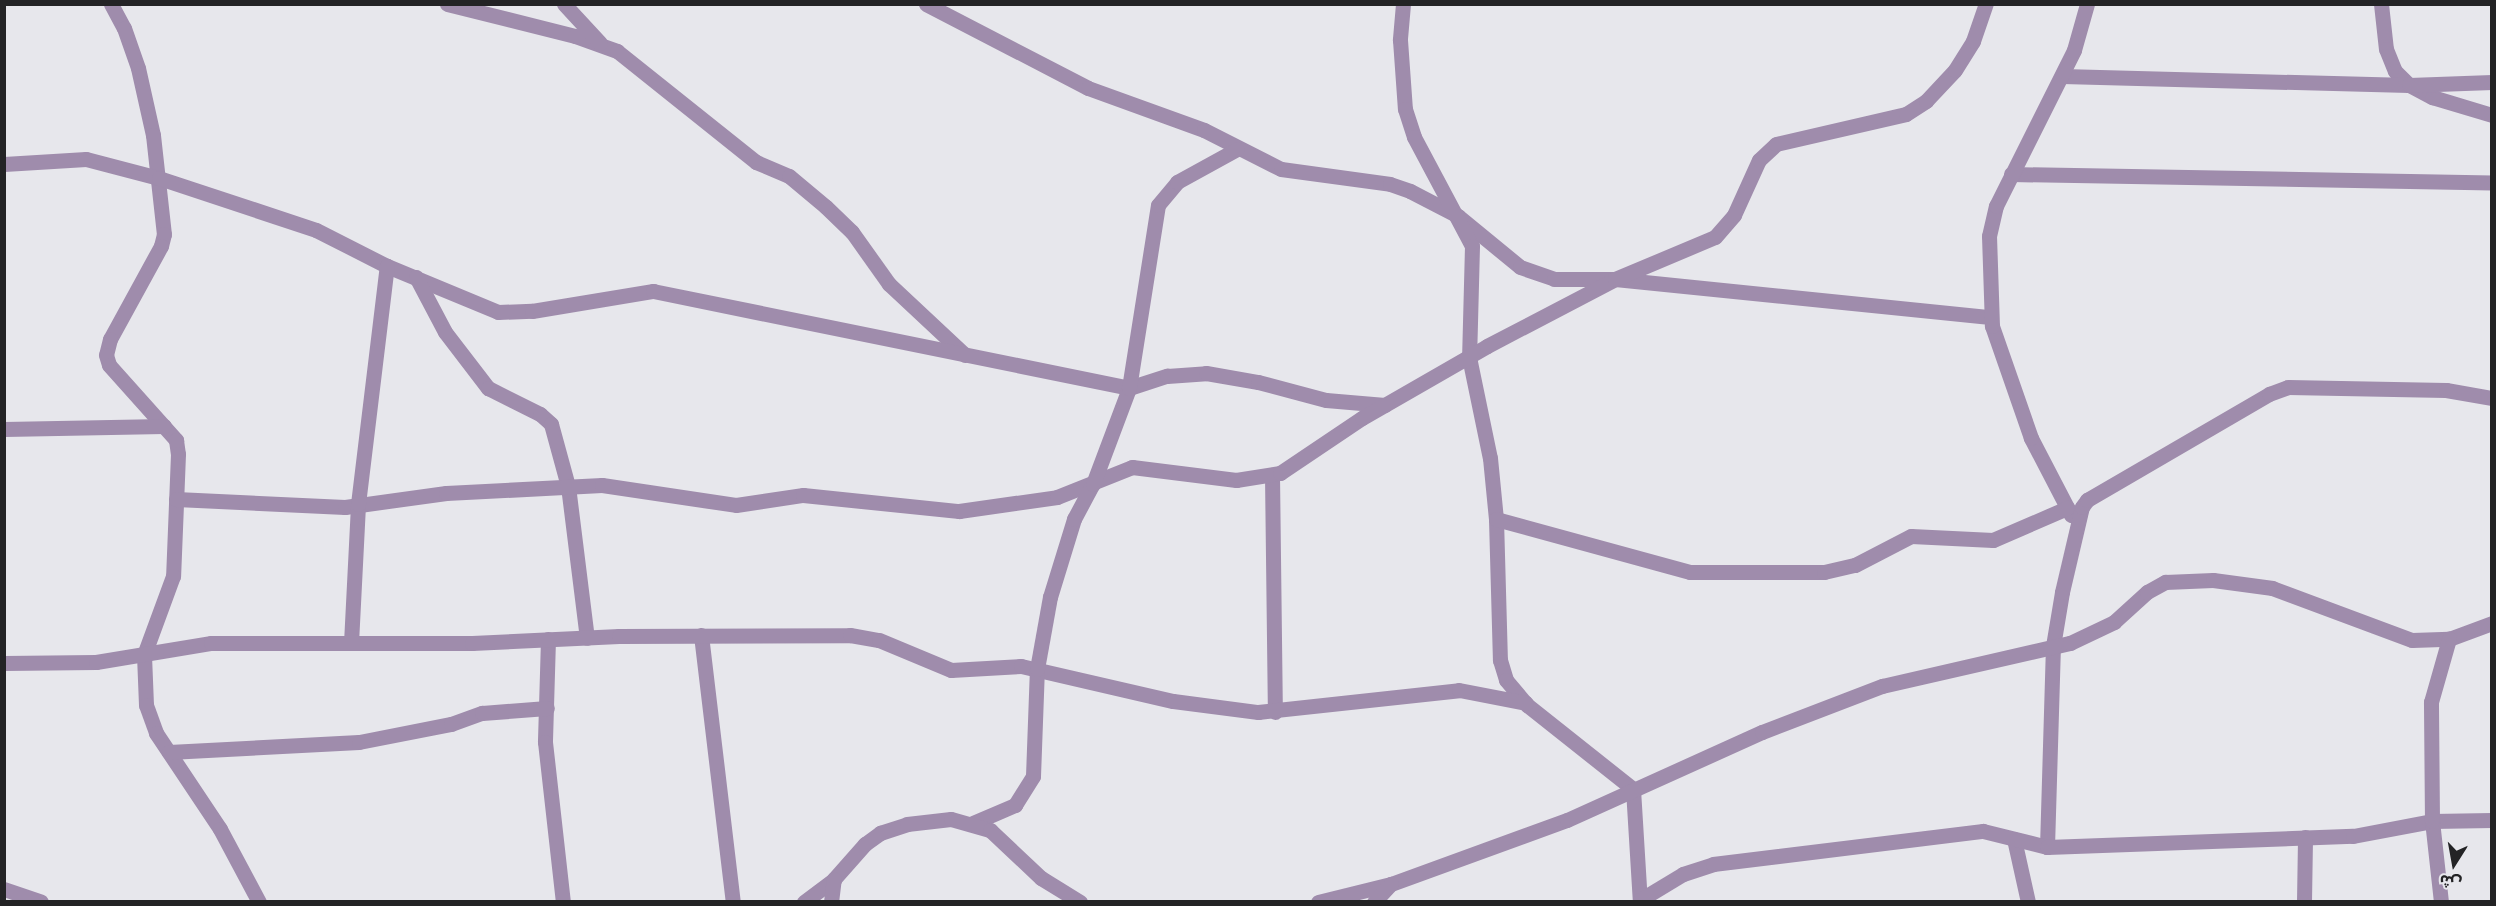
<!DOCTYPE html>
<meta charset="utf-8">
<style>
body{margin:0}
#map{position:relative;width:2496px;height:906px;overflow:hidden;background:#e7e7ec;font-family:Helvetica,"Noto Sans Arabic",sans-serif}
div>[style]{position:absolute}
.minor>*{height:15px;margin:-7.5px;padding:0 7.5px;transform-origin:7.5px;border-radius:7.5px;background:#9f8cac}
span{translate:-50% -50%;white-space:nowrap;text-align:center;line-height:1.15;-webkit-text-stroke:4.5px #e7e7ec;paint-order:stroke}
.frame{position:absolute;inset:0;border:6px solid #232325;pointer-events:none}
.north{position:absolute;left:2424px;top:834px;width:60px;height:60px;-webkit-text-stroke:4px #e7e7ec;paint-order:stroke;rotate:191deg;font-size:16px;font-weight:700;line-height:24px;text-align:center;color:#232325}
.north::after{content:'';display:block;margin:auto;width:21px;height:27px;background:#232325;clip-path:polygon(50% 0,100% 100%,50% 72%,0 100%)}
</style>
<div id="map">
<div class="minor">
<i style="left:111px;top:4px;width:27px;rotate:62deg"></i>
<i style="left:124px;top:28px;width:42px;rotate:70.7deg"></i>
<i style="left:138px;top:68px;width:69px;rotate:77.4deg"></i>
<i style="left:153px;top:135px;width:100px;rotate:83.7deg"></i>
<i style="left:164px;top:234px;width:12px;rotate:104deg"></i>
<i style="left:161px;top:246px;width:106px;rotate:118.7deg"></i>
<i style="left:110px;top:339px;width:16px;rotate:104deg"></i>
<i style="left:106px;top:355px;width:10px;rotate:73deg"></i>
<i style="left:109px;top:365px;width:101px;rotate:48.2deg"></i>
<i style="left:176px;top:440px;width:14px;rotate:82deg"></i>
<i style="left:178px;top:454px;width:122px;rotate:92.3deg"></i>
<i style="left:173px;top:576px;width:84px;rotate:110.2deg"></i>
<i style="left:144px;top:655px;width:50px;rotate:87.7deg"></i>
<i style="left:146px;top:705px;width:30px;rotate:70deg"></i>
<i style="left:156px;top:733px;width:115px;rotate:56.3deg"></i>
<i style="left:220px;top:829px;width:83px;rotate:61.9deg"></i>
<i style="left:447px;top:4px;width:132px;rotate:14deg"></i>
<i style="left:575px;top:36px;width:45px;rotate:19.7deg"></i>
<i style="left:617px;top:51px;width:178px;rotate:38.6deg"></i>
<i style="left:756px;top:162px;width:36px;rotate:23deg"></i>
<i style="left:789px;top:176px;width:48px;rotate:40deg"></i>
<i style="left:826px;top:207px;width:36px;rotate:44deg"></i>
<i style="left:852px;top:232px;width:64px;rotate:54.6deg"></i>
<i style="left:889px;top:284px;width:104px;rotate:43.1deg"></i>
<i style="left:564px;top:4px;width:53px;rotate:47.3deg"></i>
<i style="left:926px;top:4px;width:182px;rotate:27.4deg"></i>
<i style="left:1088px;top:88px;width:123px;rotate:19.9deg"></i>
<i style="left:1204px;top:130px;width:86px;rotate:26.9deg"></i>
<i style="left:1281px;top:169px;width:110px;rotate:7.8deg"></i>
<i style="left:1390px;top:184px;width:21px;rotate:19deg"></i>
<i style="left:1410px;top:191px;width:54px;rotate:27.5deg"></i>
<i style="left:1458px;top:216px;width:80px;rotate:39.4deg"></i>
<i style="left:1520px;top:267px;width:36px;rotate:19deg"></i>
<i style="left:1554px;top:279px;width:61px"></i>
<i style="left:1615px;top:279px;width:377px;rotate:5.8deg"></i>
<i style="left:1403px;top:4px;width:36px;rotate:95deg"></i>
<i style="left:1400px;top:40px;width:69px;rotate:85.9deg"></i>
<i style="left:1405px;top:109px;width:29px;rotate:72deg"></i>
<i style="left:1414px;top:137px;width:123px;rotate:62deg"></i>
<i style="left:1472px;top:246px;width:111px;rotate:91.5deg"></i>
<i style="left:1469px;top:357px;width:103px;rotate:78.3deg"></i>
<i style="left:1490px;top:458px;width:61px;rotate:84.4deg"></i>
<i style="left:1496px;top:519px;width:141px;rotate:88.4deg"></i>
<i style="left:1500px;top:660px;width:21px;rotate:73deg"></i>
<i style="left:1506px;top:680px;width:33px;rotate:50deg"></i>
<i style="left:1527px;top:705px;width:135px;rotate:38.4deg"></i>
<i style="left:1633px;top:789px;width:113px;rotate:86.5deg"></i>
<i style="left:2381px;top:4px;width:45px;rotate:83.7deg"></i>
<i style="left:2386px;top:49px;width:24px;rotate:68deg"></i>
<i style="left:2395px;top:71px;width:20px;rotate:45deg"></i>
<i style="left:2409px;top:85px;width:26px;rotate:28deg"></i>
<i style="left:2432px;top:97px;width:63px;rotate:16.7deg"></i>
<i style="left:2062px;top:76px;width:347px;rotate:1.5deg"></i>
<i style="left:2409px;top:85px;width:83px;rotate:-2.1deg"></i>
<i style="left:4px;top:164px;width:82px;rotate:-3.5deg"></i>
<i style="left:86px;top:159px;width:75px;rotate:14.6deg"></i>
<i style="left:159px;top:178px;width:165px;rotate:18.3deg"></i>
<i style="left:316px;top:230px;width:80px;rotate:26.9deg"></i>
<i style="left:387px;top:266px;width:120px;rotate:22.5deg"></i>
<i style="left:498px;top:312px;width:34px;rotate:-2deg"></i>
<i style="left:532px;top:311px;width:123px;rotate:-9.4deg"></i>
<i style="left:653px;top:291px;width:486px;rotate:11.5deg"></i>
<i style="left:1129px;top:388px;width:40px;rotate:-18deg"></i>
<i style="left:1167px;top:376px;width:39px;rotate:-4deg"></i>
<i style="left:1206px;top:373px;width:53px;rotate:9.8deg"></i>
<i style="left:1258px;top:382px;width:70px;rotate:14.8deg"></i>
<i style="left:1326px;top:400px;width:59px;rotate:4.8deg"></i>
<i style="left:2011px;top:174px;width:481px;rotate:1deg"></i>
<i style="left:416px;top:277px;width:62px;rotate:62.2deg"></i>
<i style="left:445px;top:332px;width:71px;rotate:52.5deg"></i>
<i style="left:488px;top:388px;width:58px;rotate:26.6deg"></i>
<i style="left:540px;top:414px;width:15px;rotate:42deg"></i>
<i style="left:551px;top:424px;width:64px;rotate:74.7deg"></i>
<i style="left:568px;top:486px;width:153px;rotate:82.9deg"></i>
<i style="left:4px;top:429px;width:160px;rotate:-1.1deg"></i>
<i style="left:1272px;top:475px;width:237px;rotate:89.3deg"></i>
<i style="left:176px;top:499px;width:169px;rotate:2.7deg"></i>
<i style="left:345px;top:507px;width:102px;rotate:-7.9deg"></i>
<i style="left:446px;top:493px;width:156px;rotate:-2.9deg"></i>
<i style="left:602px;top:485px;width:135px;rotate:8.5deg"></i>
<i style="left:736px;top:505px;width:68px;rotate:-8.5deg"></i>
<i style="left:803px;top:495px;width:157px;rotate:5.9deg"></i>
<i style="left:959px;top:511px;width:99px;rotate:-8.1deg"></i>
<i style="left:1057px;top:497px;width:81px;rotate:-21.8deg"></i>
<i style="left:1132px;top:467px;width:105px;rotate:7.1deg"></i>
<i style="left:1236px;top:480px;width:45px;rotate:-9deg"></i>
<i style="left:1280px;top:473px;width:99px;rotate:-33.9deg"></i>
<i style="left:1362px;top:418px;width:144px;rotate:-29.9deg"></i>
<i style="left:1487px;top:346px;width:144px;rotate:-27.6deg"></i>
<i style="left:1615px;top:279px;width:108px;rotate:-22.8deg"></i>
<i style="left:1715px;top:237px;width:29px;rotate:-49deg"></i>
<i style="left:1734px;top:215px;width:60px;rotate:-65.6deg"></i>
<i style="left:1759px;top:160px;width:23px;rotate:-43deg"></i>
<i style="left:1776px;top:144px;width:133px;rotate:-13deg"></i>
<i style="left:1906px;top:114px;width:24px;rotate:-33deg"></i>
<i style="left:1926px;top:101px;width:42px;rotate:-46.9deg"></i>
<i style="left:1955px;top:70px;width:34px;rotate:-58deg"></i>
<i style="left:1973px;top:41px;width:39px;rotate:-71deg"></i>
<i style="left:2071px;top:515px;width:87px;rotate:-117.5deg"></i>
<i style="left:2031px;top:438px;width:119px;rotate:-109.2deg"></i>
<i style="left:1992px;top:326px;width:90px;rotate:-91.9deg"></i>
<i style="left:1989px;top:236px;width:31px;rotate:-77deg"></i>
<i style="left:1996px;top:206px;width:174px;rotate:-63.4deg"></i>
<i style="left:2074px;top:50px;width:48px;rotate:-74.2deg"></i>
<i style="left:1496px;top:519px;width:201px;rotate:15.3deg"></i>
<i style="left:1690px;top:572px;width:134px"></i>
<i style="left:1824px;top:572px;width:32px;rotate:-13deg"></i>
<i style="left:1855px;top:565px;width:63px;rotate:-27.4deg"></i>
<i style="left:1911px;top:536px;width:82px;rotate:2.8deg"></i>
<i style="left:1993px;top:540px;width:81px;rotate:-23.4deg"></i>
<i style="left:701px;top:635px;width:269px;rotate:83.2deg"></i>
<i style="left:548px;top:639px;width:103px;rotate:91.7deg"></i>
<i style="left:545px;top:742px;width:161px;rotate:83.6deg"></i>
<i style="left:351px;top:643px;width:139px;rotate:-87.1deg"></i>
<i style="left:358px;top:504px;width:240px;rotate:-83.1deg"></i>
<i style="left:4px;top:663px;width:92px;rotate:-0.6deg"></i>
<i style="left:96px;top:662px;width:117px;rotate:-9.4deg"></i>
<i style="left:211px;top:643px;width:261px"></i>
<i style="left:472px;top:643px;width:147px;rotate:-2.7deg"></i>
<i style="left:619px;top:636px;width:231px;rotate:-0.2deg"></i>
<i style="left:850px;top:635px;width:29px;rotate:10deg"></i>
<i style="left:879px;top:640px;width:78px;rotate:22.6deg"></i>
<i style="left:951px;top:670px;width:70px;rotate:-3.3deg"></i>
<i style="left:1021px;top:666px;width:156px;rotate:13deg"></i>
<i style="left:1173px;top:701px;width:86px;rotate:7.4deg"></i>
<i style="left:1258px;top:712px;width:202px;rotate:-6.2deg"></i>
<i style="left:1459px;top:690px;width:68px;rotate:11deg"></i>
<i style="left:169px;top:752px;width:190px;rotate:-3deg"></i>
<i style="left:359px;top:742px;width:94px;rotate:-11.1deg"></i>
<i style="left:451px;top:724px;width:33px;rotate:-20deg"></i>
<i style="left:482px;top:713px;width:65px;rotate:-4.4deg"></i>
<i style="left:973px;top:823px;width:46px;rotate:-23.2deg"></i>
<i style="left:1015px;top:805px;width:34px;rotate:-58deg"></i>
<i style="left:1033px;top:776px;width:107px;rotate:-87.9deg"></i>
<i style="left:1037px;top:669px;width:73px;rotate:-79.8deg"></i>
<i style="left:1050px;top:597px;width:82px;rotate:-72.9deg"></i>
<i style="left:1074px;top:519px;width:40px;rotate:-62deg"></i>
<i style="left:1093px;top:484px;width:103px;rotate:-69.4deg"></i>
<i style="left:1129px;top:388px;width:185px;rotate:-81deg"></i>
<i style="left:1158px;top:205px;width:30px;rotate:-50deg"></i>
<i style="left:1177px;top:182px;width:68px;rotate:-28.8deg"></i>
<i style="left:2014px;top:839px;width:65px;rotate:77.5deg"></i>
<i style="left:2047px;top:847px;width:201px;rotate:-88.3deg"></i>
<i style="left:2053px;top:646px;width:55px;rotate:-80.5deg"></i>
<i style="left:2062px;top:592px;width:87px;rotate:-76.8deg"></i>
<i style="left:2082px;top:507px;width:9px;rotate:-54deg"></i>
<i style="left:2087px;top:500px;width:211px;rotate:-30.2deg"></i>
<i style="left:2269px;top:394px;width:20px;rotate:-20deg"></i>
<i style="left:2288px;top:387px;width:158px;rotate:1.1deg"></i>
<i style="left:2446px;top:390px;width:47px;rotate:9.9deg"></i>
<i style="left:4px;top:889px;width:39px;rotate:19deg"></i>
<i style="left:1640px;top:900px;width:50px;rotate:-31.2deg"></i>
<i style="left:1683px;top:874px;width:32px;rotate:-18deg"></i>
<i style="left:1713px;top:864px;width:272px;rotate:-7deg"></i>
<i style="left:1983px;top:831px;width:66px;rotate:14deg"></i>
<i style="left:2047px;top:847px;width:306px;rotate:-2.1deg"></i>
<i style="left:2353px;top:836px;width:80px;rotate:-10.8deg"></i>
<i style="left:2432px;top:821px;width:60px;rotate:-1deg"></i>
<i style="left:804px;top:902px;width:38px;rotate:-37deg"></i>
<i style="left:834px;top:879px;width:47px;rotate:-48.5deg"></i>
<i style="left:865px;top:844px;width:19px;rotate:-36deg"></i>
<i style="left:880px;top:833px;width:28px;rotate:-18deg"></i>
<i style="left:907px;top:824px;width:44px;rotate:-6.5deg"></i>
<i style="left:951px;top:819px;width:41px;rotate:15.8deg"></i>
<i style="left:990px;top:830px;width:70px;rotate:43.3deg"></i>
<i style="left:1041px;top:878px;width:46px;rotate:31.6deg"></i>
<i style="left:831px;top:902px;width:23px;rotate:-83deg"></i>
<i style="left:1318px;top:902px;width:75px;rotate:-13.9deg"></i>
<i style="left:1391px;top:884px;width:187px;rotate:-20deg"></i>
<i style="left:1567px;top:820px;width:214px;rotate:-24.3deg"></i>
<i style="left:1762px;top:732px;width:129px;rotate:-21deg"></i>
<i style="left:1882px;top:686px;width:193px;rotate:-12.9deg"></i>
<i style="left:2070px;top:643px;width:49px;rotate:-25.5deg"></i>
<i style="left:2114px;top:622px;width:45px;rotate:-42.3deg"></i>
<i style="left:2147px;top:592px;width:21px;rotate:-29deg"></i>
<i style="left:2165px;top:582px;width:48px;rotate:-2.4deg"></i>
<i style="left:2213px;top:580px;width:60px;rotate:7.7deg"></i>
<i style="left:2272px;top:588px;width:149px;rotate:20.4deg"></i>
<i style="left:2412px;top:640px;width:37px;rotate:-2deg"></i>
<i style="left:2449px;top:639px;width:46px;rotate:-20.4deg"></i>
<i style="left:1374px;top:902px;width:25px;rotate:-47deg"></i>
<i style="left:2304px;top:902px;width:65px;rotate:-89.1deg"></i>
<i style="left:2441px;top:902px;width:81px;rotate:-96.3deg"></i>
<i style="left:2432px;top:821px;width:119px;rotate:-90.5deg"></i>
<i style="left:2431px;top:702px;width:66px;rotate:-74.1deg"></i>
</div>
<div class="frame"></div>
<div class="north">ش</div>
</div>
